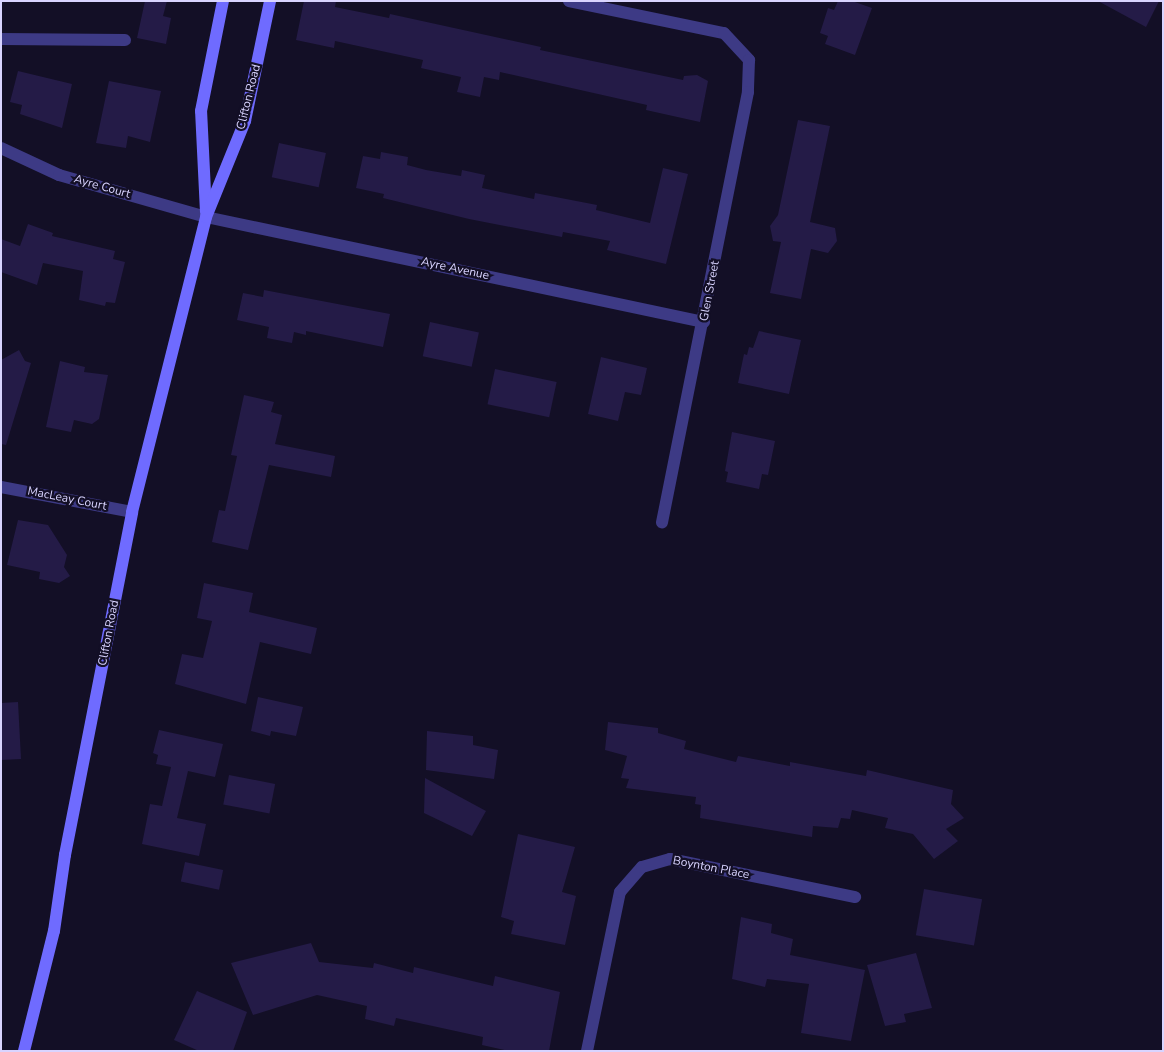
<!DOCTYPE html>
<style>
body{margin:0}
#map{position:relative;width:1164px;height:1052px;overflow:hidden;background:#130f26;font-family:"Nunito Sans",sans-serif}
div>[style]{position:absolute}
.building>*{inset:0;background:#241b47;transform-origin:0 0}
.street>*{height:12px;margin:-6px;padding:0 6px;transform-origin:6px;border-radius:6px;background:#3d3a85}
.secondary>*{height:12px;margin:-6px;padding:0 6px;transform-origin:6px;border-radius:6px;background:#6f6bff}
span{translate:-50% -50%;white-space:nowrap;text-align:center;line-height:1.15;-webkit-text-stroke:4.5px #130f26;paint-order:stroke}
.street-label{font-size:12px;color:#d9d4ff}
.frame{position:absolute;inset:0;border:2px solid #d9d4ff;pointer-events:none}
</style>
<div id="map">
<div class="building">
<i style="clip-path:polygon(145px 1px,167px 1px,163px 16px,171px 18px,166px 44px,137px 38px)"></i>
<i style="clip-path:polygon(304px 1px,336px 1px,335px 7px,389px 18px,390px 14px,541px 47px,540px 50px,683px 80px,684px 76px,697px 75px,708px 81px,700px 122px,646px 110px,647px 105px,500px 72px,499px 80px,484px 77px,480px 97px,457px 92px,461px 77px,421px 68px,423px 60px,335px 41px,334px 48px,296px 40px)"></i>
<i style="clip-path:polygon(838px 1px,852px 1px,872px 8px,855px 55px,825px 44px,828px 36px,820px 33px,828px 8px,834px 10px)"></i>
<i style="clip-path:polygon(1098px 1px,1159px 1px,1146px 27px)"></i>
<i style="clip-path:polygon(18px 71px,72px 84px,62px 128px,20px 114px,22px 105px,10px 102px)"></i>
<i style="clip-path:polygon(109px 81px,161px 91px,150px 142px,128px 136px,126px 148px,96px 143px)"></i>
<i style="clip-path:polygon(798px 120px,830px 126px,810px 222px,835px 228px,837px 241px,828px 253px,811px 249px,801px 299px,770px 293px,781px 242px,773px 241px,770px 226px,778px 215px)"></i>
<i style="left:279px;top:143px;width:48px;height:35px;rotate:12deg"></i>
<i style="clip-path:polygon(381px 152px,408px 157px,407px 165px,426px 170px,461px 176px,462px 170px,485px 175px,482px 188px,534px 199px,535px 193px,597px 205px,596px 210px,650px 223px,663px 168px,688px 174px,666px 264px,607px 250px,610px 241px,563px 232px,562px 237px,469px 219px,383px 198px,384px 194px,356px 188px,363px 156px,380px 159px)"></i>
<i style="clip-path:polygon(28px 224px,53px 233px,52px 236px,115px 251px,113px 259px,125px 262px,115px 303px,106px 302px,105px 306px,79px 300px,83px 271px,43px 263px,37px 285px,1px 272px,1px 239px,20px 246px)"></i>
<i style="clip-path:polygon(264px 290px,390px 314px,383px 347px,306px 331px,306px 335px,294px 332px,292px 343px,267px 338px,269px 327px,237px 320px,243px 293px,263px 297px)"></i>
<i style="left:430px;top:322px;width:50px;height:35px;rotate:12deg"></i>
<i style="clip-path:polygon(759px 331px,801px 340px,789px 394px,738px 383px,744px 354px,747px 355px,749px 347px,753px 348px)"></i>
<i style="clip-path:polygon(19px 350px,25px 361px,31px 363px,6px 445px,1px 444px,1px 360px)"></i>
<i style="clip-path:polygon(601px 357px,647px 368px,641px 395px,625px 392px,618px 421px,588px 414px)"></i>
<i style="clip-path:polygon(60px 361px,85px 367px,84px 372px,108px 375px,99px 419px,92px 424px,74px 420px,71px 432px,46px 427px)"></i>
<i style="left:495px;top:369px;width:63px;height:36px;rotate:12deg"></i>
<i style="clip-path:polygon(244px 395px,274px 402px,271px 412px,282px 415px,275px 444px,335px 456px,331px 477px,269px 465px,248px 550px,212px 542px,219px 510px,225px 511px,237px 456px,231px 455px)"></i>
<i style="clip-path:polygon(732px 432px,775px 441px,768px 475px,762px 474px,759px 489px,726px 482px,728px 472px,725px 471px)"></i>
<i style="clip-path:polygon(18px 520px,48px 525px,67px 555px,64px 567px,70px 576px,59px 583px,39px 579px,40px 572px,7px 565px)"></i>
<i style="clip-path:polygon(204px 583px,253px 593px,249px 612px,317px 628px,311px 654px,260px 642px,246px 704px,175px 684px,182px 654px,203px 658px,212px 621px,197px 618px)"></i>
<i style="clip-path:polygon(258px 697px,303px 707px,296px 736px,271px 731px,270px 736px,251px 731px)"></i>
<i style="clip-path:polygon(18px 702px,21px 759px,1px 760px,1px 703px)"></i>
<i style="clip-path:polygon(608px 722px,658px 728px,658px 733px,686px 741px,684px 749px,736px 762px,738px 756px,790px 766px,790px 762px,866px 776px,867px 770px,953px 790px,951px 804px,964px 818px,946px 829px,958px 841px,934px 859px,913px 834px,885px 828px,888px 818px,852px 810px,850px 819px,841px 818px,838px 828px,813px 826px,812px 837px,700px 818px,701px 805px,695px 804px,696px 797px,626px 788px,629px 779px,621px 778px,627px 756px,605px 750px)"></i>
<i style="clip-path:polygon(159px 730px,223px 744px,215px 777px,188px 771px,177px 818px,206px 824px,199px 856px,142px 844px,150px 804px,162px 806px,171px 767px,156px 764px,158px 755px,153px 753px)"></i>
<i style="clip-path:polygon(427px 731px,473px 736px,473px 745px,498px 750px,494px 779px,426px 770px)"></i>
<i style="left:229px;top:775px;width:47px;height:30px;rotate:11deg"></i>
<i style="clip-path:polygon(425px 778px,486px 811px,472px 836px,424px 813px)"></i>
<i style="clip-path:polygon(518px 834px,575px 847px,562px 892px,576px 896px,565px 945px,511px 934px,514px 921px,501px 917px)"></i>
<i style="left:185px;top:862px;width:39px;height:20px;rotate:12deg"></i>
<i style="left:924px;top:889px;width:59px;height:47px;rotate:10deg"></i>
<i style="clip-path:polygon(741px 917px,772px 924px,771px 933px,793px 939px,790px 955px,865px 970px,851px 1041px,801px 1033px,809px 984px,767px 979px,765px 987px,732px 979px)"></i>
<i style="clip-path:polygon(311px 943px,319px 962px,373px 968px,374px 963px,413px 973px,414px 967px,493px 986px,495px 976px,560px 992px,549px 1051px,509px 1051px,482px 1045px,483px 1037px,396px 1018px,394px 1026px,365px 1019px,367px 1006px,317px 995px,253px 1015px,231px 963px)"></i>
<i style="clip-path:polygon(916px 953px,932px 1008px,904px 1014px,906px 1022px,885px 1026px,867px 965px)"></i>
<i style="clip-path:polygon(197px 991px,247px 1012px,233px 1051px,199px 1051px,174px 1040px)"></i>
</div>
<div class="street">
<i style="left:569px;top:1px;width:158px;rotate:11.7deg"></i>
<i style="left:724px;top:33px;width:37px;rotate:47deg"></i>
<i style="left:749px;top:60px;width:32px;rotate:92deg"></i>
<i style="left:748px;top:92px;width:439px;rotate:101.3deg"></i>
<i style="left:1px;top:39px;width:124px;rotate:0.5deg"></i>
<i style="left:1px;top:148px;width:64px;rotate:25deg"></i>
<i style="left:59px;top:175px;width:153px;rotate:15.9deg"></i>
<i style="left:206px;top:217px;width:509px;rotate:11.91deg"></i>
<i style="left:1px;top:487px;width:133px;rotate:10.8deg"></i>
<i style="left:587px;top:1051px;width:162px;rotate:-78.3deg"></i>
<i style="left:620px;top:892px;width:33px;rotate:-49deg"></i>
<i style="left:642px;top:867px;width:29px;rotate:-16deg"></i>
<i style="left:670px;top:859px;width:189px;rotate:11.6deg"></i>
</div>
<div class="secondary">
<i style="left:206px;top:212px;width:101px;rotate:-92.8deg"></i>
<i style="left:201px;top:111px;width:112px;rotate:-78.7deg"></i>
<i style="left:24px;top:1051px;width:124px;rotate:-76deg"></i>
<i style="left:54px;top:931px;width:77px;rotate:-81.8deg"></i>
<i style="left:65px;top:855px;width:349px;rotate:-78.9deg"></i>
<i style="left:132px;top:512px;width:304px;rotate:-75.9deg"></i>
<i style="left:206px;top:217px;width:104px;rotate:-67.9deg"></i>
<i style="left:245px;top:121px;width:123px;rotate:-78.2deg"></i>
</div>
<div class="street-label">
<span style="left:249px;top:97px;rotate:-76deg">Clifton Road</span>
<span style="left:102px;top:187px;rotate:16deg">Ayre Court</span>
<span style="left:455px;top:269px;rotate:12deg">Ayre Avenue</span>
<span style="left:710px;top:291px;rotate:-79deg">Glen Street</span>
<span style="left:67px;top:499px;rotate:11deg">MacLeay Court</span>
<span style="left:109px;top:633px;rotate:-79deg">Clifton Road</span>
<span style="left:711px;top:868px;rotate:11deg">Boynton Place</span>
</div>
<div class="frame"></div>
</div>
